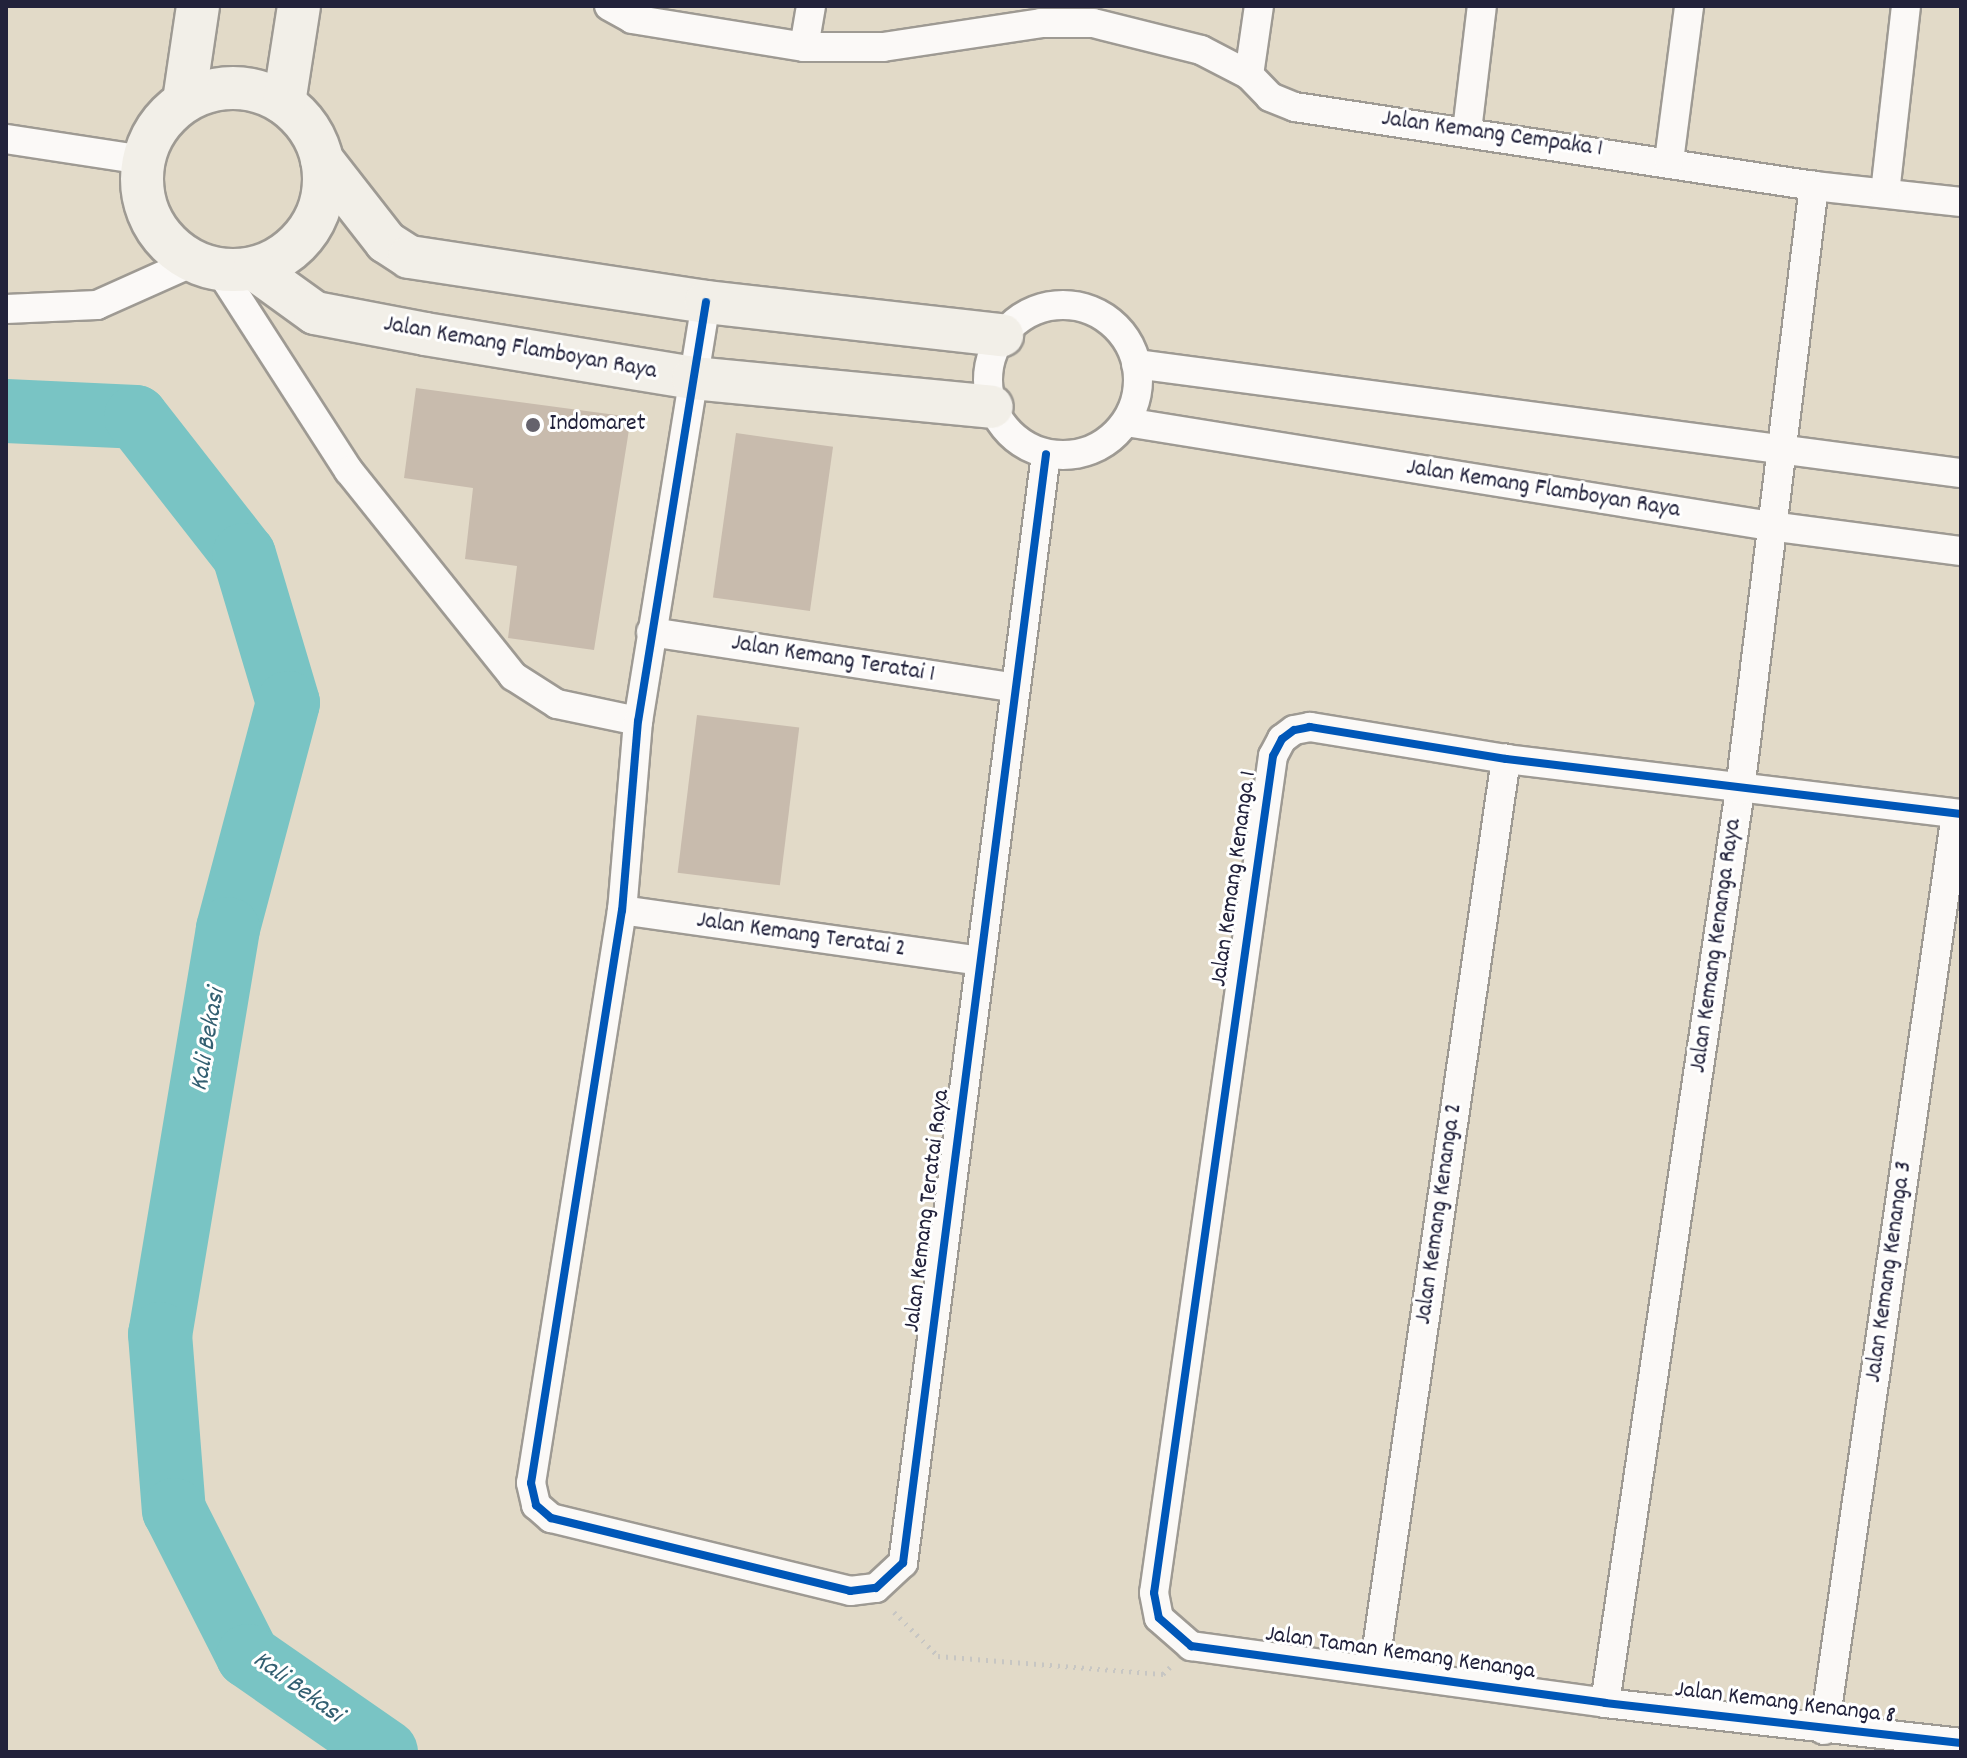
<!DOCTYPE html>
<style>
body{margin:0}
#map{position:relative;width:1967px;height:1758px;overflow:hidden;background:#e2dac8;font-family:Dekko,sans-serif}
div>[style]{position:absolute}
.river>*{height:64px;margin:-32px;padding:0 32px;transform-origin:32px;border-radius:32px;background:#79c4c4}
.building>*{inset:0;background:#c8bbad;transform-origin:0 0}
.path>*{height:5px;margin-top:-2.5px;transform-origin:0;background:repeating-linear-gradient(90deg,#c7c6c3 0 2px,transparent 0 8px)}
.roads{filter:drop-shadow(2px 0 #9e9a93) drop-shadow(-2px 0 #9e9a93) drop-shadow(0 2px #9e9a93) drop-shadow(0 -2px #9e9a93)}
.street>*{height:28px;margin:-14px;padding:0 14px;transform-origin:14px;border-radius:14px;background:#fbf9f7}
.street>.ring{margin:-14px;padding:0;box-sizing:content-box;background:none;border:28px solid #fbf9f7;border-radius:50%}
.secondary>*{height:42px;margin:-21px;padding:0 21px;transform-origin:21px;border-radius:21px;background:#f2efe8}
.secondary>.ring{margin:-21px;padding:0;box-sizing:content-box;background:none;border:42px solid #f2efe8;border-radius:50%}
.cycleway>*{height:8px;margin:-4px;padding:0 4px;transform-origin:4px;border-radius:4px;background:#0057b8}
.dots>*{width:22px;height:22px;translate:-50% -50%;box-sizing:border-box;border:4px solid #fff;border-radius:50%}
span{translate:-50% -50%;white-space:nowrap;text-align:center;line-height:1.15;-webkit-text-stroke:6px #fff;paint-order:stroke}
.street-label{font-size:24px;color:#22223b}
.poi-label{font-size:24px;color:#22223b}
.left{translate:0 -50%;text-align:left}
.water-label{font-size:26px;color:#335f71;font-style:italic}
.frame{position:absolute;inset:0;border:8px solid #22223b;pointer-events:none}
</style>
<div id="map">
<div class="river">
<i style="left:6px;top:411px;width:130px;rotate:2.6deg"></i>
<i style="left:136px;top:417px;width:175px;rotate:52deg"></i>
<i style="left:244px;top:555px;width:154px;rotate:73.4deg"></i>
<i style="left:288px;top:703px;width:234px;rotate:104.9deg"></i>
<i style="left:228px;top:929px;width:411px;rotate:99.5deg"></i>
<i style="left:160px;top:1334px;width:177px;rotate:85.5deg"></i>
<i style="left:174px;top:1510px;width:164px;rotate:63.1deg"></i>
<i style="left:248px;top:1656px;width:168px;rotate:34.8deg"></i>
</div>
<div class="building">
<i style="clip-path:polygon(416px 388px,631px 417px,594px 650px,508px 638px,517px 566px,465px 559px,473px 488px,404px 478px)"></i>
<i style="left:736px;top:433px;width:98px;height:166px;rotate:8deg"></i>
<i style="left:697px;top:715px;width:103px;height:159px;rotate:7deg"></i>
</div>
<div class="path">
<i style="left:894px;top:1612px;width:62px;rotate:45deg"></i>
<i style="left:938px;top:1656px;width:226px;rotate:4.6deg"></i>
<i style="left:1163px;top:1674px;width:10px;rotate:-45deg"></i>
</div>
<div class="roads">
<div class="street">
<i style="left:609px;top:6px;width:26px;rotate:29deg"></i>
<i style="left:632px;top:19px;width:174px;rotate:9.2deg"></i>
<i style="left:804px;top:47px;width:79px"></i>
<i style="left:883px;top:47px;width:160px;rotate:-8.6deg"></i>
<i style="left:1041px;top:23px;width:52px"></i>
<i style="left:1093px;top:23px;width:111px;rotate:14deg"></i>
<i style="left:1201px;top:50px;width:54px;rotate:27.5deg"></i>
<i style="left:1249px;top:75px;width:30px;rotate:46deg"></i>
<i style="left:1270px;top:97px;width:27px;rotate:22deg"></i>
<i style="left:1295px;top:107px;width:525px;rotate:8.65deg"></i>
<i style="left:1814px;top:186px;width:148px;rotate:6.2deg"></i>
<i style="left:804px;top:47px;width:42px;rotate:-80.3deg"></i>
<i style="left:1249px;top:75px;width:70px;rotate:-81.8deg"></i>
<i style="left:1467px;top:131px;width:126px;rotate:-83.2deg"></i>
<i style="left:6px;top:139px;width:139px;rotate:8.7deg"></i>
<i style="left:1669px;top:161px;width:156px;rotate:-82.6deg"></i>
<i style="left:1885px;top:193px;width:188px;rotate:-83.6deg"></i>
<i style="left:220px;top:271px;width:238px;rotate:57.2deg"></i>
<i style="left:349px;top:471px;width:263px;rotate:51.3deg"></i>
<i style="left:513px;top:676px;width:52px;rotate:32.5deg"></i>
<i style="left:557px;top:704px;width:83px;rotate:11.9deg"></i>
<i style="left:706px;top:302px;width:424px;rotate:99.2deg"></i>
<i style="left:638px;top:721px;width:190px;rotate:94.8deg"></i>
<i style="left:622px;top:910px;width:580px;rotate:99.02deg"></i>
<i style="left:531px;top:1483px;width:23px;rotate:77deg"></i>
<i style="left:536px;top:1505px;width:20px;rotate:41deg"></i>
<i style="left:551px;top:1518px;width:308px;rotate:13.7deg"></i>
<i style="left:850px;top:1591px;width:26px;rotate:-7deg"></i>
<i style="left:876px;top:1588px;width:37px;rotate:-43deg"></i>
<i style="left:903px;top:1563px;width:1118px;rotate:-82.65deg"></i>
<i class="ring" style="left:988px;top:305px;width:122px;height:122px"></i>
<i style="left:6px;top:309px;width:91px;rotate:-2.5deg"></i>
<i style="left:97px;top:305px;width:105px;rotate:-24.1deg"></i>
<i style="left:1136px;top:364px;width:832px;rotate:7.53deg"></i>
<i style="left:1126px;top:422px;width:652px;rotate:9.17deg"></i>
<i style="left:1770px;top:526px;width:193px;rotate:7.5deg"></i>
<i style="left:651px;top:632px;width:368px;rotate:8.7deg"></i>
<i style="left:1961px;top:814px;width:458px;rotate:-173.1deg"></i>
<i style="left:1506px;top:759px;width:199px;rotate:-170.7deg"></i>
<i style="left:1310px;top:727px;width:16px;rotate:169deg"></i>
<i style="left:1294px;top:730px;width:15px;rotate:143deg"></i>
<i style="left:1282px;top:739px;width:19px;rotate:118deg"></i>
<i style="left:1273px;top:756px;width:845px;rotate:98.09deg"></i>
<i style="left:1154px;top:1593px;width:25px;rotate:79deg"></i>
<i style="left:1159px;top:1618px;width:43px;rotate:41.2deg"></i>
<i style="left:1191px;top:1646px;width:418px;rotate:7.8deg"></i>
<i style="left:1605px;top:1703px;width:358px;rotate:6.4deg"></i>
<i style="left:622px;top:910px;width:362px;rotate:8.1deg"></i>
<i style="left:1374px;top:1669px;width:920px;rotate:-81.75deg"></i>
<i style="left:1605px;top:1703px;width:923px;rotate:-81.59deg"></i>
<i style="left:1740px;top:790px;width:609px;rotate:-83.02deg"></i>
<i style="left:1824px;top:1730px;width:925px;rotate:-81.8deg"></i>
</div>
<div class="secondary">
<i class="ring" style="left:142px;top:88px;width:140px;height:140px"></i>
<i style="left:184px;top:101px;width:96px;rotate:-81.6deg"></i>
<i style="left:284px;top:103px;width:98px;rotate:-81.2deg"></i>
<i style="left:322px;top:160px;width:104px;rotate:52deg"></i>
<i style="left:386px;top:242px;width:27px;rotate:33deg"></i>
<i style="left:409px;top:257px;width:300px;rotate:8.6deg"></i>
<i style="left:706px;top:302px;width:298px;rotate:6.4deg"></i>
<i style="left:254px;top:269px;width:75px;rotate:35.8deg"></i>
<i style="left:315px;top:313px;width:112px;rotate:10.8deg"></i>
<i style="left:425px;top:334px;width:272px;rotate:9.3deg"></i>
<i style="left:693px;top:378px;width:300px;rotate:5.5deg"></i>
</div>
</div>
<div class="cycleway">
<i style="left:706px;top:302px;width:424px;rotate:99.2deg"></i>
<i style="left:638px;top:721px;width:190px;rotate:94.8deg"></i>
<i style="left:622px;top:910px;width:580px;rotate:99.02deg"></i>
<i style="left:531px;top:1483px;width:23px;rotate:77deg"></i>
<i style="left:536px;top:1505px;width:20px;rotate:41deg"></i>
<i style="left:551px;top:1518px;width:308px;rotate:13.7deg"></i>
<i style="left:850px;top:1591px;width:26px;rotate:-7deg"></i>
<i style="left:876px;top:1588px;width:37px;rotate:-43deg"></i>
<i style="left:903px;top:1563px;width:1118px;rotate:-82.65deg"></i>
<i style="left:1961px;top:814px;width:458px;rotate:-173.1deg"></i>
<i style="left:1506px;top:759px;width:199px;rotate:-170.7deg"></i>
<i style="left:1310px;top:727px;width:16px;rotate:169deg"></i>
<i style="left:1294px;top:730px;width:15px;rotate:143deg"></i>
<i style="left:1282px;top:739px;width:19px;rotate:118deg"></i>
<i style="left:1273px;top:756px;width:845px;rotate:98.09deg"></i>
<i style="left:1154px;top:1593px;width:25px;rotate:79deg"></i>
<i style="left:1159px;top:1618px;width:43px;rotate:41.2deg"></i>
<i style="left:1191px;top:1646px;width:418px;rotate:7.8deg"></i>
<i style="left:1605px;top:1703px;width:358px;rotate:6.4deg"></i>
</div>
<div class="dots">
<i style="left:533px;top:425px;background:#65626c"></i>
</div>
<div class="street-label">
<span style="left:1492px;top:135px;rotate:8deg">Jalan Kemang Cempaka 1</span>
<span style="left:520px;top:349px;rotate:10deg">Jalan Kemang Flamboyan Raya</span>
<span style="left:1543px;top:490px;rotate:9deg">Jalan Kemang Flamboyan Raya</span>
<span style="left:833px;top:660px;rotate:9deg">Jalan Kemang Teratai 1</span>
<span style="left:1235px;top:879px;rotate:-82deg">Jalan Kemang Kenanga 1</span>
<span style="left:801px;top:936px;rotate:8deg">Jalan Kemang Teratai 2</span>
<span style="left:1717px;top:946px;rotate:-82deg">Jalan Kemang Kenanga Raya</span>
<span style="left:928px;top:1211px;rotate:-83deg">Jalan Kemang Teratai Raya</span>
<span style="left:1440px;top:1214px;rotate:-82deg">Jalan Kemang Kenanga 2</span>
<span style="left:1890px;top:1272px;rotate:-82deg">Jalan Kemang Kenanga 3</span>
<span style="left:1400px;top:1654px;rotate:8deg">Jalan Taman Kemang Kenanga</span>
<span style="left:1785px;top:1704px;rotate:7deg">Jalan Kemang Kenanga 8</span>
</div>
<div class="poi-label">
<span class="left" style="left:549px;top:425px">Indomaret</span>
</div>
<div class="water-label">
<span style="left:209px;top:1040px;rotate:-80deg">Kali Bekasi</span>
<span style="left:297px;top:1688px;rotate:36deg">Kali Bekasi</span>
</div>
<div class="frame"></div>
</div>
